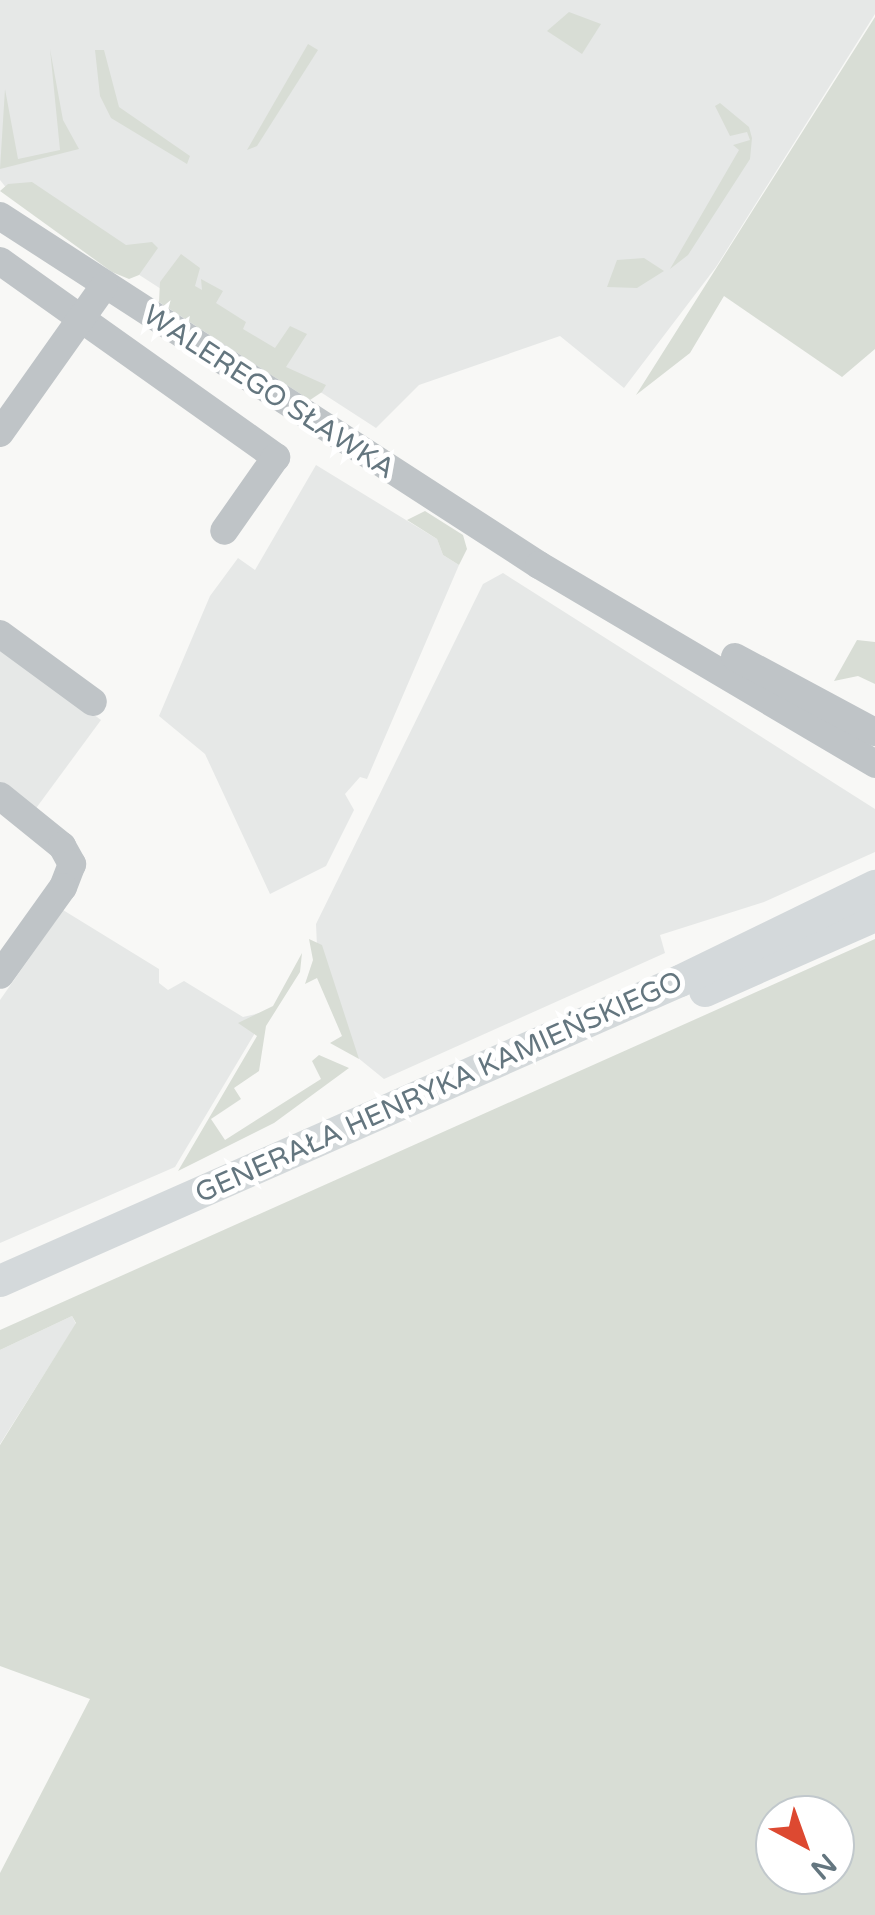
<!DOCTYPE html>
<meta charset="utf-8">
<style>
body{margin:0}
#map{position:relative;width:875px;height:1915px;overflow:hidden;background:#f8f8f6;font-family:"Varela Round",sans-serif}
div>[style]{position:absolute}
.built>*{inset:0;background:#e6e8e7}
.green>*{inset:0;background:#d8ddd5}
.minor>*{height:28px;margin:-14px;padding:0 14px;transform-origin:14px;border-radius:14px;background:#bfc4c7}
.major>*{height:32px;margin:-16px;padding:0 16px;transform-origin:16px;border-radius:16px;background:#d4d9db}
span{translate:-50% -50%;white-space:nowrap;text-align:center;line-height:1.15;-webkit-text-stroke:10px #fff;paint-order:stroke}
.street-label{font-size:28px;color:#64767f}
.north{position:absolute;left:755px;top:1795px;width:100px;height:100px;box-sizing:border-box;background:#fff;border:2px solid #c1c8cc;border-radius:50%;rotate:139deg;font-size:28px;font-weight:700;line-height:40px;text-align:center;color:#64767f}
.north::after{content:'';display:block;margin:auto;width:35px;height:45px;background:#dd4931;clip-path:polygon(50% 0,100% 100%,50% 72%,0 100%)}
</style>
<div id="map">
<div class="built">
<i style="clip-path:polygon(0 0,875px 0,875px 14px,716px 267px,624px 388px,560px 336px,419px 385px,376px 428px,8px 190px,0 180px)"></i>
<i style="clip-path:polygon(316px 465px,437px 539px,443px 555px,459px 565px,367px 779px,360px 777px,345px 794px,354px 810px,326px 866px,270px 894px,205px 754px,159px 716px,210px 596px,238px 558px,255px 570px)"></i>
<i style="clip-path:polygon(503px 573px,875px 809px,875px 852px,764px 902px,660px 935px,665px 953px,384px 1079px,352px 1053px,318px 969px,316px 924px,483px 584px)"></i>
<i style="clip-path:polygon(0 645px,101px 720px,34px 811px,0 785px)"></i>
<i style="clip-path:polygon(63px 910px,159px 969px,159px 983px,168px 990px,184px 981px,243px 1017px,268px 1011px,175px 1167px,0 1243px,0 1000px)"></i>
<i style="clip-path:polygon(72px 1316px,76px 1324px,0 1444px,0 1350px)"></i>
</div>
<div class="green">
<i style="clip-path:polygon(569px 12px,601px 24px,582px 54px,547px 31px)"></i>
<i style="clip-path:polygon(875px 17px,875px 349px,842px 377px,724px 296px,690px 353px,636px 395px)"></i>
<i style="clip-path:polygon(308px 44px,318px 50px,257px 146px,247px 150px)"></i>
<i style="clip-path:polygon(50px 49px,63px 120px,79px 149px,0 169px,5px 89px,18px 159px,60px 150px)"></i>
<i style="clip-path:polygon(95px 50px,104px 50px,119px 107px,190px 156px,187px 164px,111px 118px,100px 96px)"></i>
<i style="clip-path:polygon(720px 103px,749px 127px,752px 138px,750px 159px,688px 255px,670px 269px,739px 150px,733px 145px,750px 140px,747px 132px,730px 136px,715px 106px)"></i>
<i style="clip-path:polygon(32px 182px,126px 245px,152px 242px,158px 248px,139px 275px,129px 279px,112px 272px,0 191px,8px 184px)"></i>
<i style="clip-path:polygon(181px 254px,200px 268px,195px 286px,202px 290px,201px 279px,223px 291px,216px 303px,246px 322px,243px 329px,275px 348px,290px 326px,307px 334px,286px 367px,326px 385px,322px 392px,310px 400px,159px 302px,160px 282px)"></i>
<i style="clip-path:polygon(644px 258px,664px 271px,637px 288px,607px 287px,617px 260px)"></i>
<i style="clip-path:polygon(425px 511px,463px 535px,467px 549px,459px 565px,443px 555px,437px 539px,407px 520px)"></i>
<i style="clip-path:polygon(857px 640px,875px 642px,875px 684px,858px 676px,834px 681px)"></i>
<i style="clip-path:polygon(309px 939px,322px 945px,359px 1059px,330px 1043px,342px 1036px,317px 978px,305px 984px,313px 960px)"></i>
<i style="clip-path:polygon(evenodd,875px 939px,875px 1915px,0 1915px,0 1873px,90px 1699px,0 1666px,0 1445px,76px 1323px,72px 1316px,0 1350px,0 1330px,875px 939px,775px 1815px,835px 1815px,835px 1875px,775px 1875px,775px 1815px)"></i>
<i style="clip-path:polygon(302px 953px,300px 972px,266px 1026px,259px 1071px,234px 1088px,241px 1099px,211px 1119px,225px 1140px,321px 1079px,312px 1061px,319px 1055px,349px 1068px,274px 1123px,178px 1171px,257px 1036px,238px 1023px,273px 1006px)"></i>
</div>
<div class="minor">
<i style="left:0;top:216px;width:642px;rotate:32.92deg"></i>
<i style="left:539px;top:565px;width:391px;rotate:30.6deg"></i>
<i style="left:0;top:261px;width:339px;rotate:35.4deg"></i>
<i style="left:276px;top:457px;width:90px;rotate:125.1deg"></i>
<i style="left:0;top:433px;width:180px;rotate:-54.7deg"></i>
<i style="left:0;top:634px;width:115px;rotate:36.2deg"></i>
<i style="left:735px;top:657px;width:159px;rotate:28.2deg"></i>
<i style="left:0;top:796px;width:80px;rotate:38.9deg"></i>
<i style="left:62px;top:846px;width:21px;rotate:61deg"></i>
<i style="left:72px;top:864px;width:25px;rotate:111deg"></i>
<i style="left:63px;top:887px;width:108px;rotate:125.6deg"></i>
</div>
<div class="major">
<i style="left:705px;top:991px;width:186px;rotate:-23.8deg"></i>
<i style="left:0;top:1281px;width:743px;rotate:-23.81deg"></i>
<i style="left:680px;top:981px;width:217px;rotate:-26deg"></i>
</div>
<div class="street-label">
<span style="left:269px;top:392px;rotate:33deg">WALEREGO SŁAWKA</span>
<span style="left:439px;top:1087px;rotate:-24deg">GENERAŁA HENRYKA KAMIEŃSKIEGO</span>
</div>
<div class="north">N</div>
</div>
